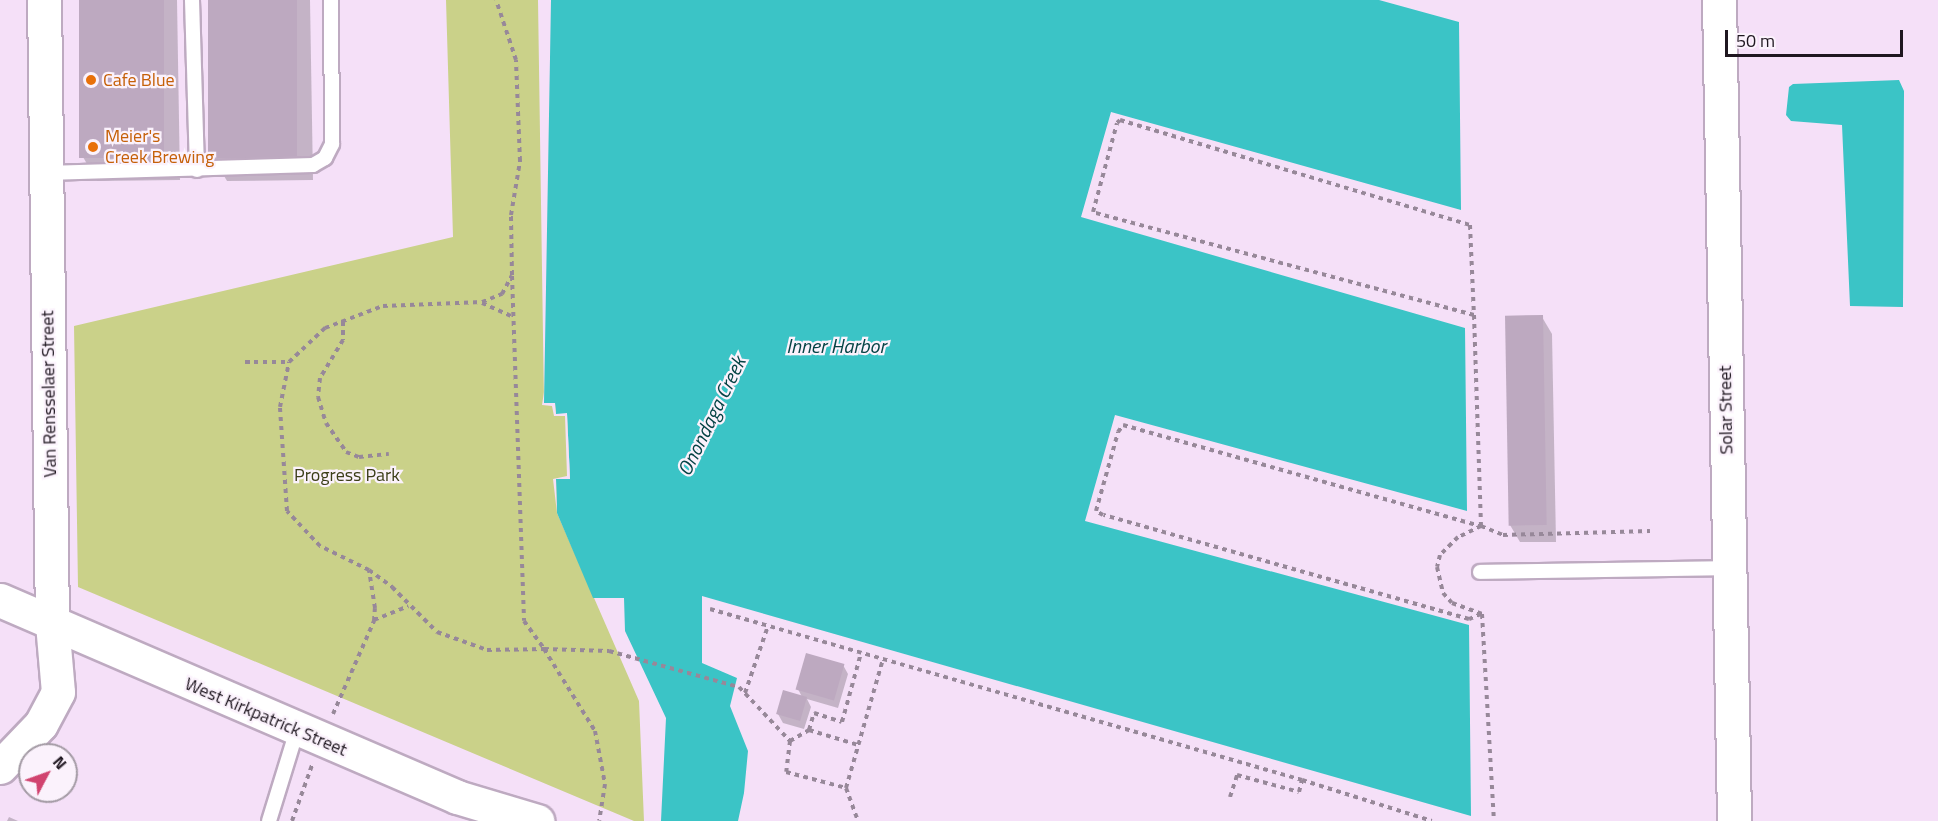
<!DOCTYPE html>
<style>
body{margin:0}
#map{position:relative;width:1938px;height:821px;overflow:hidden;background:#f5e0f8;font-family:"Titillium Web",sans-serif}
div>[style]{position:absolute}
.green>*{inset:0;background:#cad189}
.water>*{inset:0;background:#3bc4c6}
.pier>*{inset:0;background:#f5e0f8}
.shadow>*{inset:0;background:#0003}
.building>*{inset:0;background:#bda9c0;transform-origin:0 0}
.path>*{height:4px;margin-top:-2px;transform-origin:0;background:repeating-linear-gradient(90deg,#978899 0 4.5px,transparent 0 9px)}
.roads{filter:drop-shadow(2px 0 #beaac1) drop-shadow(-2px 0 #beaac1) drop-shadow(0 2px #beaac1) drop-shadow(0 -2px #beaac1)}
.service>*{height:14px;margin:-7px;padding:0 7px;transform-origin:7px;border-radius:7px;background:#fff}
.tertiary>*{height:33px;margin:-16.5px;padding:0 16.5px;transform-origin:16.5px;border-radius:16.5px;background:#fff}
.dots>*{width:16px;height:16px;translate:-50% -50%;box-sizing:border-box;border:3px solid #fbf2fc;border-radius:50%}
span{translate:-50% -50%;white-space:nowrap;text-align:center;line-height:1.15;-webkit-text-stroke:4.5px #fbf2fc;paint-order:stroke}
.food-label{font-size:18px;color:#c56008}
.left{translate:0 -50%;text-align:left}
.street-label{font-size:18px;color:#1f1720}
.park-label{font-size:18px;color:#3c3e18}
.water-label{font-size:20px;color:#054345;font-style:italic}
.north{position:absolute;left:18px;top:743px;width:60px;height:60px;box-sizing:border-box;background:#fbf2fc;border:2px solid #a39aa4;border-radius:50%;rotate:49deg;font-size:16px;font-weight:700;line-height:24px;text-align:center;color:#1f1720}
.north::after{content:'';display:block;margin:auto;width:21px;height:27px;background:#d1436f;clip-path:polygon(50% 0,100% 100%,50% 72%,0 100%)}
.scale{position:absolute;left:1725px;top:30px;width:178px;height:27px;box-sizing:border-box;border:3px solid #1f1720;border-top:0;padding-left:8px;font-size:18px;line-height:21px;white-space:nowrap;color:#1f1720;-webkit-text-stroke:4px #fbf2fc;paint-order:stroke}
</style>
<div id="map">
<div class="green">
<i style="clip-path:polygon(446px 0,538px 0,544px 403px,555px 403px,567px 413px,570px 479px,557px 513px,639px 701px,644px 821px,634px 821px,78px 587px,74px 326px,453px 237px)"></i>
</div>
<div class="water">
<i style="clip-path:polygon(551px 0,1379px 0,1459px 22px,1461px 210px,1111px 112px,1081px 217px,1465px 328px,1467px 511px,1115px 415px,1085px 521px,1469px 625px,1471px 816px,702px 596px,702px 663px,737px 678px,730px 706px,748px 751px,744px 793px,738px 821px,661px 821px,666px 718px,625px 631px,624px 598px,593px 598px,557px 513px,556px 479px,570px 478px,567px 414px,556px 414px,555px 403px,544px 403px)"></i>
<i style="clip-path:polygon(1899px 80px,1904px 91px,1903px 307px,1850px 306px,1842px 125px,1791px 121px,1786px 115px,1789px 87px,1793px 84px)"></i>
</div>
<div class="pier">
<i style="clip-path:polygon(544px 392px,544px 403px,555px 403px,556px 414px,567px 413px,570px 479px,556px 479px,557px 513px,553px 479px,567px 476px,565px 416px,554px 416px,552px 406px,542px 405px)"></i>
</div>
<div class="shadow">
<i style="clip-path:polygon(80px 0,177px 0,180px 180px,97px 181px,83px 157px)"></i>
<i style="clip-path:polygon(210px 0,310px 0,313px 180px,227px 181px,213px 157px)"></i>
<i style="clip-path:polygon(1542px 317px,1552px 334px,1556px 542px,1520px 542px,1510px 525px)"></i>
<i style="clip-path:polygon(843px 665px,848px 674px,838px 708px,807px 699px,811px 707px,804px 729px,783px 723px,778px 714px,802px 697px,798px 689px)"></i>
<i style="clip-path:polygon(9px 817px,18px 821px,7px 821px)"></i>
</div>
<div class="building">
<i style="left:79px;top:0;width:85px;height:158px"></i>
<i style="left:208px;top:0;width:89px;height:158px"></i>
<i style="left:1543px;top:315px;width:210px;height:38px;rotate:89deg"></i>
<i style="left:806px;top:653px;width:40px;height:38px;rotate:16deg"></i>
<i style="left:783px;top:690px;width:25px;height:25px;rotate:16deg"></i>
</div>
<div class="path">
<i style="left:512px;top:276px;width:345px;rotate:88deg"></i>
<i style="left:524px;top:621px;width:34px;rotate:54deg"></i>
<i style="left:544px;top:649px;width:65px;rotate:1.8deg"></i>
<i style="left:609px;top:651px;width:135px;rotate:15.5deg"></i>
<i style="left:739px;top:687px;width:74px;rotate:46.6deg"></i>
<i style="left:790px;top:741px;width:31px;rotate:97deg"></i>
<i style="left:786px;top:772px;width:62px;rotate:14.9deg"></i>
<i style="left:846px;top:788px;width:35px;rotate:70deg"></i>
<i style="left:482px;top:303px;width:34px;rotate:24deg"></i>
<i style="left:1474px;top:315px;width:395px;rotate:-164.9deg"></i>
<i style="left:1093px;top:212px;width:92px;rotate:-74.9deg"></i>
<i style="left:1117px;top:123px;width:4px;rotate:-45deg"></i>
<i style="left:1120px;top:120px;width:365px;rotate:16.7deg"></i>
<i style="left:1470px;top:225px;width:90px;rotate:87.5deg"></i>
<i style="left:1474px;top:315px;width:211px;rotate:88.1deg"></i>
<i style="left:1481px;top:526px;width:25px;rotate:154deg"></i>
<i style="left:1458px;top:537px;width:25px;rotate:135deg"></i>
<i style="left:1440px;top:555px;width:12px;rotate:104deg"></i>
<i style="left:1437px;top:567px;width:27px;rotate:77deg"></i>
<i style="left:1443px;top:593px;width:13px;rotate:48deg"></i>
<i style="left:1452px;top:603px;width:32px;rotate:20deg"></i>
<i style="left:1482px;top:614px;width:207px;rotate:86.7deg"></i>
<i style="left:343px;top:321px;width:19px;rotate:90deg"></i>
<i style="left:343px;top:340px;width:44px;rotate:121.2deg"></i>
<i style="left:320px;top:378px;width:19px;rotate:96deg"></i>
<i style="left:318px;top:397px;width:27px;rotate:73deg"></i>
<i style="left:326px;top:423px;width:35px;rotate:55deg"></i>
<i style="left:346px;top:452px;width:14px;rotate:21deg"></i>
<i style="left:359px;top:457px;width:30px;rotate:-6deg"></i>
<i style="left:245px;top:362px;width:44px"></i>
<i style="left:369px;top:570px;width:29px;rotate:36deg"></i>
<i style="left:392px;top:587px;width:64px;rotate:45deg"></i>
<i style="left:437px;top:632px;width:53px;rotate:19.8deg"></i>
<i style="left:487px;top:650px;width:57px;rotate:-1deg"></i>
<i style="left:544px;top:649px;width:97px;rotate:58.1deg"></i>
<i style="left:595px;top:731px;width:54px;rotate:79.3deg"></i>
<i style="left:605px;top:784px;width:37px;rotate:99deg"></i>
<i style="left:710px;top:609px;width:616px;rotate:16.11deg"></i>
<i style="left:1302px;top:780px;width:136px;rotate:17.5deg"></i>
<i style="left:1481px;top:614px;width:13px;rotate:157deg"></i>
<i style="left:1469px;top:619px;width:380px;rotate:-164.1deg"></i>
<i style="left:1103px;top:515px;width:8px;rotate:-150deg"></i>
<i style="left:1096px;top:511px;width:82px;rotate:-74.4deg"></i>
<i style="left:1118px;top:432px;width:9px;rotate:-54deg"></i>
<i style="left:1123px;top:425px;width:372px;rotate:15.8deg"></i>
<i style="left:1481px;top:526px;width:24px;rotate:22deg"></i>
<i style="left:1503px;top:535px;width:147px;rotate:-1.6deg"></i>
<i style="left:374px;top:620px;width:37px;rotate:-22deg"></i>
<i style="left:745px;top:693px;width:71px;rotate:-71.1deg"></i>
<i style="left:333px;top:714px;width:102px;rotate:-66.2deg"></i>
<i style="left:374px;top:621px;width:13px;rotate:-86deg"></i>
<i style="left:375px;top:608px;width:38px;rotate:-99deg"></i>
<i style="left:369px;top:570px;width:55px;rotate:-153.9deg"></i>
<i style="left:320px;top:546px;width:48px;rotate:-133.3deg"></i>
<i style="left:287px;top:511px;width:104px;rotate:-93.9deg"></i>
<i style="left:280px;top:407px;width:46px;rotate:-78.7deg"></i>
<i style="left:289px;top:362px;width:50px;rotate:-43.4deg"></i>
<i style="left:325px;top:328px;width:62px;rotate:-20.8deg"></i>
<i style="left:383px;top:306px;width:99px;rotate:-2.3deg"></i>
<i style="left:482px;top:302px;width:22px;rotate:-22deg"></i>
<i style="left:502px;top:294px;width:21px;rotate:-62deg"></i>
<i style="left:512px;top:275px;width:60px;rotate:-91deg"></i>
<i style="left:511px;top:215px;width:55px;rotate:-80.5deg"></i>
<i style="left:520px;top:161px;width:101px;rotate:-92.3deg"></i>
<i style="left:516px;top:60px;width:63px;rotate:-108.4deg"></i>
<i style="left:809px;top:730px;width:18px;rotate:-74deg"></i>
<i style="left:814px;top:713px;width:29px;rotate:18deg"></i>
<i style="left:842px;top:722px;width:72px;rotate:-74.6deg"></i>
<i style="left:790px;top:741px;width:22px;rotate:-30deg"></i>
<i style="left:809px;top:730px;width:51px;rotate:17deg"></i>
<i style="left:846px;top:788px;width:134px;rotate:-74deg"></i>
<i style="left:1230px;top:797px;width:23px;rotate:-72deg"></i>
<i style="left:1237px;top:775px;width:64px;rotate:15.3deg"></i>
<i style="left:1299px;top:792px;width:12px;rotate:-76deg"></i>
<i style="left:292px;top:821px;width:59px;rotate:-70.3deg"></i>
</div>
<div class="roads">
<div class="service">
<i style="left:192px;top:0;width:170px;rotate:88.3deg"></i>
<i style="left:46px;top:173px;width:267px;rotate:-1.7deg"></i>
<i style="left:313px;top:165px;width:14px;rotate:-30deg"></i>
<i style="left:325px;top:158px;width:16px;rotate:-63deg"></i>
<i style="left:332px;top:144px;width:144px;rotate:-90.4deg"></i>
<i style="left:1480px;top:572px;width:249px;rotate:-0.9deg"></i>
<i style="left:269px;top:821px;width:95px;rotate:-72.9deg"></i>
</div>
<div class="tertiary">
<i style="left:1719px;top:0;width:821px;rotate:88.95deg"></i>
<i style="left:0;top:600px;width:498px;rotate:23.3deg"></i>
<i style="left:457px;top:797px;width:84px;rotate:16.7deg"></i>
<i style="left:0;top:767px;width:59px;rotate:-46.4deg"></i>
<i style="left:41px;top:724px;width:36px;rotate:-62deg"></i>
<i style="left:58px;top:692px;width:68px;rotate:-95deg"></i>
<i style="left:52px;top:624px;width:624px;rotate:-90.73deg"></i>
</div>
</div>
<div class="dots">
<i style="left:91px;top:80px;background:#e8710a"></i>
<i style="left:93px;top:147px;background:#e8710a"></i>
</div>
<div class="food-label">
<span class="left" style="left:103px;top:80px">Cafe Blue</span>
<span class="left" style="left:105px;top:147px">Meier's<br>Creek Brewing</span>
</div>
<div class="street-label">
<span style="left:49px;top:394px;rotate:-91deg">Van Rensselaer Street</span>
<span style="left:1726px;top:410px;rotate:-91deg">Solar Street</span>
<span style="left:266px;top:717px;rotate:23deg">West Kirkpatrick Street</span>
</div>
<div class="park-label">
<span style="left:347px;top:475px">Progress Park</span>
</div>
<div class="water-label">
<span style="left:836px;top:345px">Inner Harbor</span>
<span style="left:711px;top:416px;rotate:-64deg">Onondaga Creek</span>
</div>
<div class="north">N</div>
<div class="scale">50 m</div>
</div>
